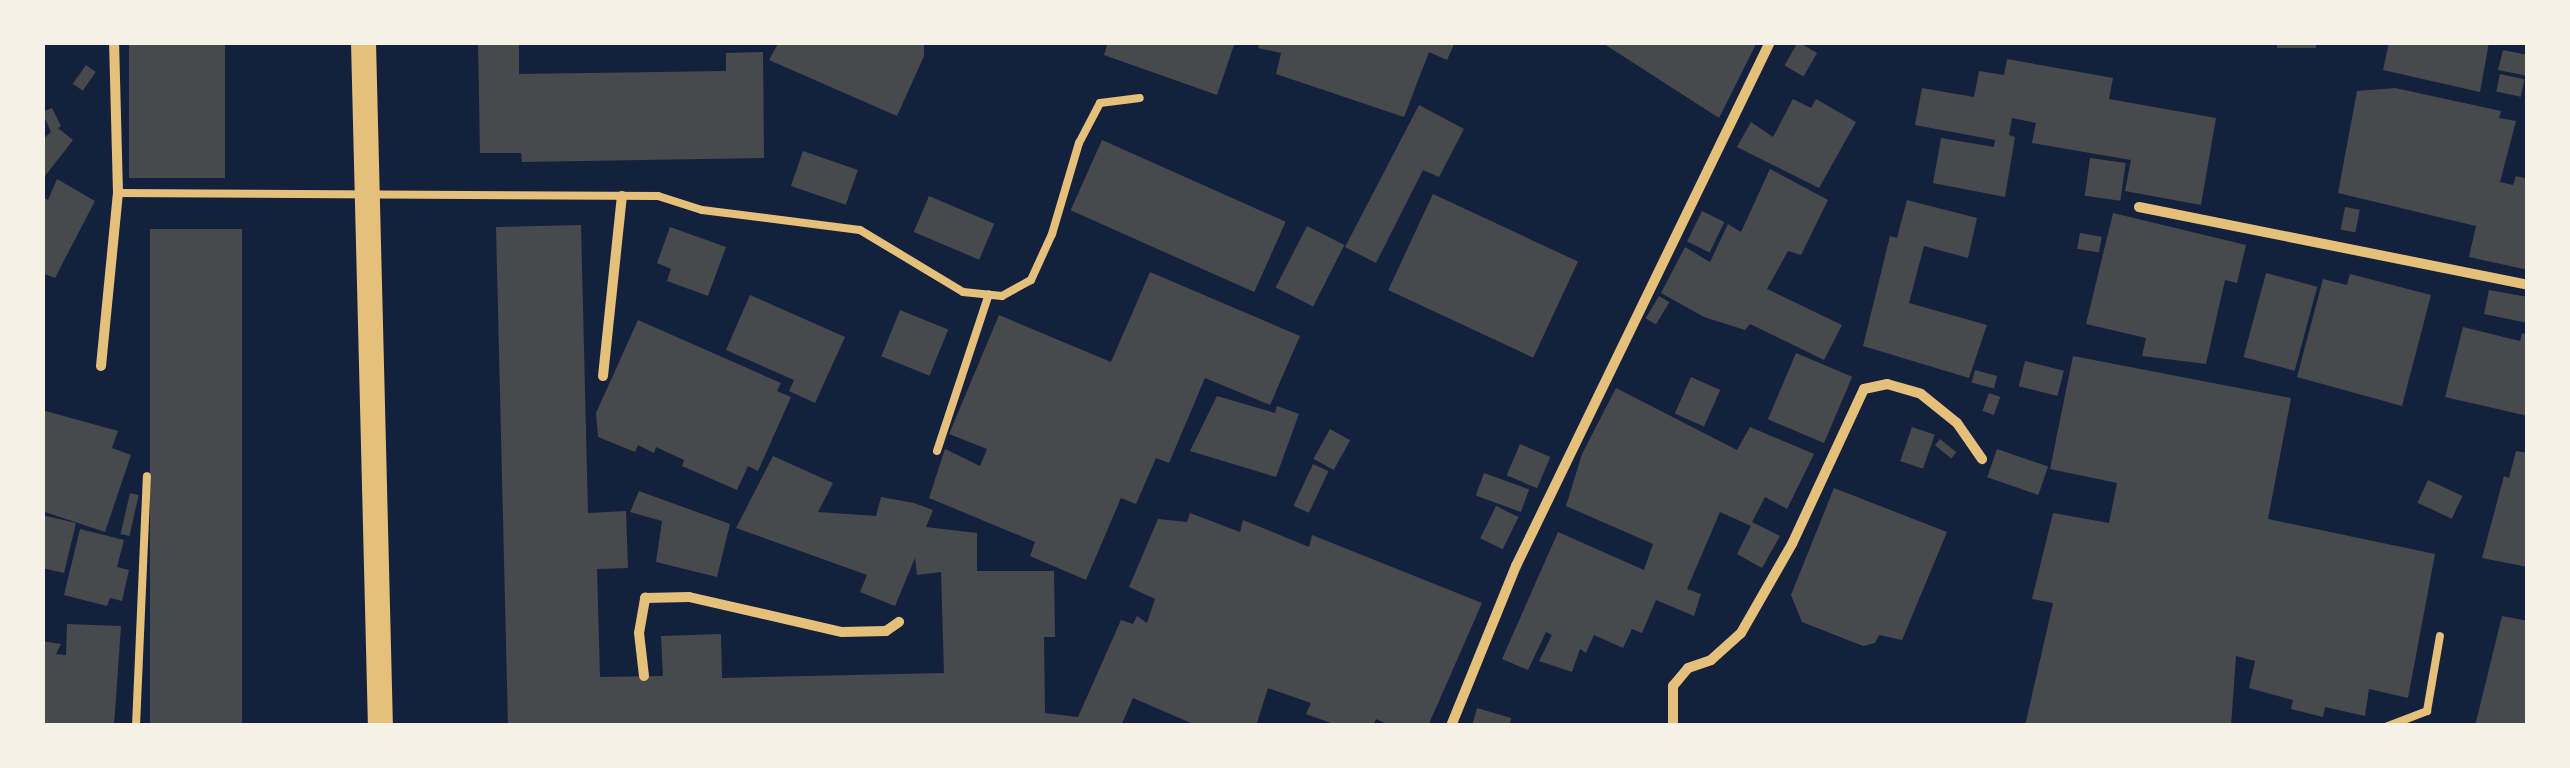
<!DOCTYPE html>
<style>
body{margin:0}
#map{position:relative;width:2570px;height:768px;overflow:hidden;background:#14213d;font-family:Inter,sans-serif}
div>[style]{position:absolute}
.building>*{inset:0;background:#48494c;transform-origin:0 0}
.service>*{height:8px;margin:-4px;padding:0 4px;transform-origin:4px;border-radius:4px;background:#e5c07b}
.minor>*{height:10px;margin:-5px;padding:0 5px;transform-origin:5px;border-radius:5px;background:#e5c07b}
.primary>*{height:25px;margin:-12.5px;padding:0 12.5px;transform-origin:12.5px;border-radius:12.5px;background:#e5c07b}
span{translate:-50% -50%;white-space:nowrap;text-align:center;line-height:1.15;-webkit-text-stroke:10px #f6f1e7;paint-order:stroke}
.frame{position:absolute;inset:0;border:45px solid #f6f1e7;pointer-events:none}
</style>
<div id="map">
<div class="building">
<i style="left:129px;top:42px;width:96px;height:136px"></i>
<i style="clip-path:polygon(478px 42px,519px 42px,519px 74px,726px 71px,726px 53px,763px 52px,764px 158px,522px 162px,521px 153px,480px 153px)"></i>
<i style="clip-path:polygon(779px 42px,924px 42px,924px 56px,897px 116px,769px 60px)"></i>
<i style="clip-path:polygon(1108px 42px,1235px 42px,1217px 95px,1104px 55px)"></i>
<i style="clip-path:polygon(1260px 42px,1455px 42px,1447px 60px,1429px 52px,1404px 117px,1276px 74px,1281px 53px,1258px 48px)"></i>
<i style="clip-path:polygon(1601px 42px,1757px 42px,1719px 118px)"></i>
<i style="left:1798px;top:42px;width:22px;height:27px;rotate:30deg"></i>
<i style="left:2277px;top:42px;width:39px;height:6px"></i>
<i style="clip-path:polygon(2389px 42px,2489px 42px,2480px 92px,2383px 70px)"></i>
<i style="clip-path:polygon(2503px 50px,2528px 55px,2528px 76px,2498px 70px)"></i>
<i style="clip-path:polygon(2007px 59px,2113px 78px,2109px 99px,2216px 118px,2201px 205px,2125px 191px,2131px 160px,2032px 143px,2036px 123px,2012px 118px,2009px 135px,2015px 137px,2005px 197px,1933px 183px,1941px 138px,1994px 147px,1995px 140px,1915px 125px,1922px 88px,1974px 97px,1979px 71px,2004px 75px)"></i>
<i style="left:86px;top:65px;width:12px;height:23px;rotate:35deg"></i>
<i style="left:2500px;top:74px;width:25px;height:18px;rotate:12deg"></i>
<i style="clip-path:polygon(2395px 88px,2501px 111px,2499px 118px,2516px 121px,2500px 182px,2513px 185px,2516px 176px,2528px 179px,2528px 270px,2469px 257px,2476px 226px,2338px 193px,2357px 91px)"></i>
<i style="clip-path:polygon(1793px 99px,1811px 108px,1816px 99px,1856px 122px,1819px 188px,1737px 147px,1751px 122px,1773px 137px)"></i>
<i style="clip-path:polygon(1419px 105px,1464px 129px,1439px 177px,1423px 170px,1376px 263px,1345px 247px)"></i>
<i style="clip-path:polygon(52px 108px,61px 126px,58px 128px,73px 140px,42px 180px,42px 140px,51px 132px,42px 112px)"></i>
<i style="left:1102px;top:140px;width:201px;height:77px;rotate:24deg"></i>
<i style="left:803px;top:151px;width:58px;height:37px;rotate:19deg"></i>
<i style="left:2090px;top:158px;width:36px;height:38px;rotate:8deg"></i>
<i style="clip-path:polygon(1770px 169px,1828px 200px,1801px 255px,1788px 251px,1767px 289px,1842px 325px,1824px 360px,1750px 324px,1745px 330px,1704px 317px,1661px 293px,1685px 247px,1710px 262px,1728px 224px,1741px 232px)"></i>
<i style="clip-path:polygon(57px 179px,95px 201px,55px 278px,42px 273px,42px 197px,48px 200px)"></i>
<i style="left:1433px;top:194px;width:160px;height:106px;rotate:25deg"></i>
<i style="left:929px;top:196px;width:71px;height:39px;rotate:23deg"></i>
<i style="clip-path:polygon(1907px 200px,1977px 218px,1968px 258px,1924px 246px,1909px 303px,1987px 325px,1969px 378px,1863px 346px,1890px 236px,1897px 238px)"></i>
<i style="left:2345px;top:207px;width:15px;height:23px;rotate:11deg"></i>
<i style="left:1702px;top:211px;width:25px;height:34px;rotate:26deg"></i>
<i style="clip-path:polygon(2113px 213px,2246px 245px,2237px 283px,2225px 280px,2206px 364px,2142px 356px,2146px 338px,2086px 324px)"></i>
<i style="clip-path:polygon(581px 225px,588px 513px,626px 511px,628px 568px,597px 569px,600px 677px,663px 676px,661px 636px,721px 634px,722px 678px,944px 673px,941px 572px,917px 575px,915px 558px,895px 606px,860px 592px,867px 575px,736px 528px,773px 456px,833px 483px,818px 512px,876px 516px,881px 497px,914px 503px,933px 510px,926px 527px,977px 533px,977px 571px,1054px 571px,1055px 637px,1044px 637px,1045px 713px,1078px 717px,1121px 620px,1133px 624px,1137px 616px,1147px 623px,1155px 599px,1129px 587px,1158px 519px,1187px 522px,1190px 513px,1240px 532px,1243px 520px,1309px 547px,1312px 535px,1482px 603px,1428px 726px,1391px 726px,1376px 719px,1373px 726px,1339px 726px,1306px 714px,1311px 703px,1268px 688px,1256px 726px,1198px 726px,1133px 698px,1121px 726px,508px 726px,496px 227px)"></i>
<i style="left:1307px;top:226px;width:42px;height:69px;rotate:27deg"></i>
<i style="clip-path:polygon(670px 227px,726px 247px,708px 296px,667px 281px,671px 269px,657px 263px)"></i>
<i style="left:242px;top:229px;width:497px;height:92px;rotate:90deg"></i>
<i style="left:2080px;top:233px;width:22px;height:16px;rotate:10deg"></i>
<i style="clip-path:polygon(1150px 272px,1300px 336px,1270px 405px,1205px 378px,1169px 463px,1156px 458px,1136px 504px,1121px 498px,1086px 580px,1030px 556px,1035px 542px,929px 498px,945px 449px,980px 466px,987px 449px,949px 434px,999px 315px,1111px 362px)"></i>
<i style="left:2266px;top:273px;width:53px;height:87px;rotate:15deg"></i>
<i style="clip-path:polygon(2350px 274px,2431px 295px,2402px 406px,2297px 377px,2323px 279px,2347px 285px)"></i>
<i style="clip-path:polygon(2489px 290px,2528px 297px,2528px 323px,2484px 314px)"></i>
<i style="clip-path:polygon(750px 295px,845px 337px,815px 403px,789px 391px,794px 380px,726px 350px)"></i>
<i style="left:1659px;top:296px;width:12px;height:26px;rotate:31deg"></i>
<i style="left:900px;top:310px;width:52px;height:50px;rotate:22deg"></i>
<i style="clip-path:polygon(638px 320px,781px 383px,777px 391px,791px 397px,758px 471px,748px 466px,737px 490px,682px 466px,684px 460px,656px 447px,654px 453px,638px 445px,635px 452px,598px 437px,596px 413px)"></i>
<i style="clip-path:polygon(2463px 327px,2520px 341px,2522px 333px,2528px 335px,2528px 416px,2445px 397px)"></i>
<i style="left:1796px;top:353px;width:61px;height:72px;rotate:23deg"></i>
<i style="clip-path:polygon(2073px 356px,2291px 398px,2268px 519px,2435px 554px,2408px 698px,2369px 689px,2365px 716px,2325px 707px,2323px 717px,2291px 709px,2293px 700px,2249px 688px,2255px 661px,2236px 656px,2231px 726px,2025px 726px,2053px 603px,2032px 599px,2053px 513px,2109px 523px,2117px 483px,2050px 469px)"></i>
<i style="left:2025px;top:361px;width:40px;height:26px;rotate:14deg"></i>
<i style="left:1975px;top:370px;width:23px;height:13px;rotate:15deg"></i>
<i style="left:1691px;top:377px;width:32px;height:40px;rotate:24deg"></i>
<i style="clip-path:polygon(1616px 388px,1737px 450px,1750px 427px,1814px 454px,1787px 509px,1765px 497px,1752px 522px,1780px 536px,1762px 568px,1737px 554px,1751px 526px,1720px 512px,1687px 589px,1701px 594px,1694px 616px,1656px 600px,1642px 633px,1632px 629px,1623px 648px,1594px 635px,1586px 653px,1580px 649px,1572px 672px,1539px 661px,1552px 635px,1546px 632px,1528px 670px,1502px 659px,1558px 532px,1644px 570px,1653px 544px,1566px 506px,1582px 454px)"></i>
<i style="left:1989px;top:393px;width:12px;height:19px;rotate:20deg"></i>
<i style="clip-path:polygon(1217px 396px,1275px 413px,1277px 406px,1299px 414px,1276px 477px,1190px 451px)"></i>
<i style="clip-path:polygon(42px 410px,118px 431px,112px 448px,131px 455px,105px 532px,42px 511px)"></i>
<i style="left:1912px;top:427px;width:24px;height:36px;rotate:19deg"></i>
<i style="left:1330px;top:429px;width:23px;height:34px;rotate:29deg"></i>
<i style="left:1940px;top:439px;width:21px;height:8px;rotate:39deg"></i>
<i style="left:1520px;top:444px;width:33px;height:34px;rotate:23deg"></i>
<i style="left:1997px;top:449px;width:54px;height:30px;rotate:19deg"></i>
<i style="clip-path:polygon(2516px 451px,2528px 453px,2528px 567px,2482px 558px,2504px 476px,2509px 478px)"></i>
<i style="left:1313px;top:464px;width:17px;height:46px;rotate:25deg"></i>
<i style="left:1484px;top:473px;width:48px;height:24px;rotate:20deg"></i>
<i style="left:2428px;top:480px;width:38px;height:25px;rotate:25deg"></i>
<i style="clip-path:polygon(1834px 488px,1947px 532px,1902px 640px,1879px 635px,1875px 643px,1863px 646px,1802px 622px,1791px 595px)"></i>
<i style="clip-path:polygon(639px 491px,730px 524px,717px 577px,656px 562px,662px 521px,630px 512px)"></i>
<i style="left:130px;top:493px;width:9px;height:42px;rotate:13deg"></i>
<i style="left:1496px;top:506px;width:25px;height:36px;rotate:26deg"></i>
<i style="clip-path:polygon(42px 515px,76px 523px,64px 573px,42px 568px)"></i>
<i style="clip-path:polygon(80px 529px,124px 540px,117px 567px,129px 570px,122px 601px,110px 598px,107px 606px,64px 595px)"></i>
<i style="clip-path:polygon(2502px 616px,2528px 621px,2528px 726px,2475px 726px)"></i>
<i style="clip-path:polygon(67px 624px,121px 626px,114px 726px,42px 726px,42px 641px,61px 644px,56px 654px,66px 655px)"></i>
<i style="clip-path:polygon(1477px 708px,1511px 718px,1510px 726px,1472px 726px)"></i>
</div>
<div class="service">
<i style="left:118px;top:193px;width:540px;rotate:0.32deg"></i>
<i style="left:658px;top:196px;width:46px;rotate:17.7deg"></i>
<i style="left:702px;top:210px;width:159px;rotate:7.2deg"></i>
<i style="left:860px;top:230px;width:120px;rotate:31deg"></i>
<i style="left:963px;top:292px;width:39px;rotate:6deg"></i>
<i style="left:1002px;top:296px;width:33px;rotate:-29deg"></i>
<i style="left:1031px;top:280px;width:51px;rotate:-65.5deg"></i>
<i style="left:1052px;top:234px;width:95px;rotate:-73.5deg"></i>
<i style="left:1079px;top:143px;width:45px;rotate:-62.3deg"></i>
<i style="left:1100px;top:103px;width:40px;rotate:-7.1deg"></i>
<i style="left:937px;top:451px;width:165px;rotate:-71.7deg"></i>
<i style="left:136px;top:726px;width:250px;rotate:-87.5deg"></i>
<i style="left:2388px;top:726px;width:42px;rotate:-21deg"></i>
<i style="left:2427px;top:711px;width:76px;rotate:-80.2deg"></i>
</div>
<div class="minor">
<i style="left:2139px;top:207px;width:397px;rotate:11.3deg"></i>
<i style="left:101px;top:366px;width:174px;rotate:-84.4deg"></i>
<i style="left:118px;top:193px;width:151px;rotate:-91.5deg"></i>
<i style="left:603px;top:376px;width:181px;rotate:-84deg"></i>
<i style="left:644px;top:676px;width:43px;rotate:-96.6deg"></i>
<i style="left:639px;top:633px;width:36px;rotate:-80deg"></i>
<i style="left:645px;top:598px;width:44px;rotate:-1.3deg"></i>
<i style="left:689px;top:597px;width:157px;rotate:12.9deg"></i>
<i style="left:842px;top:632px;width:44px;rotate:-1.3deg"></i>
<i style="left:886px;top:631px;width:16px;rotate:-35deg"></i>
<i style="left:1451px;top:726px;width:173px;rotate:-67.9deg"></i>
<i style="left:1516px;top:566px;width:582px;rotate:-64.14deg"></i>
<i style="left:1673px;top:726px;width:40px;rotate:-90deg"></i>
<i style="left:1673px;top:686px;width:23px;rotate:-50deg"></i>
<i style="left:1688px;top:668px;width:24px;rotate:-19deg"></i>
<i style="left:1711px;top:660px;width:40px;rotate:-42deg"></i>
<i style="left:1741px;top:633px;width:103px;rotate:-60.2deg"></i>
<i style="left:1792px;top:544px;width:171px;rotate:-65.1deg"></i>
<i style="left:1864px;top:389px;width:24px;rotate:-12deg"></i>
<i style="left:1887px;top:384px;width:35px;rotate:16deg"></i>
<i style="left:1921px;top:394px;width:46px;rotate:38.9deg"></i>
<i style="left:1957px;top:423px;width:44px;rotate:55.2deg"></i>
</div>
<div class="primary">
<i style="left:363px;top:42px;width:684px;rotate:88.58deg"></i>
</div>
<div class="frame"></div>
</div>
